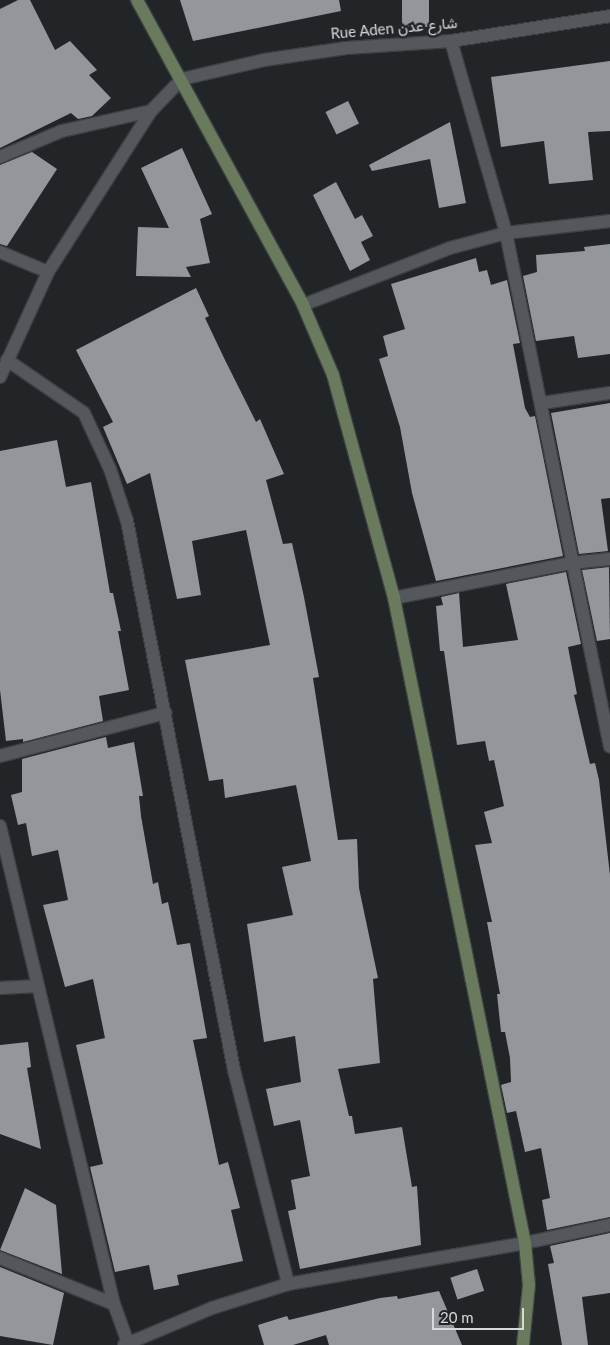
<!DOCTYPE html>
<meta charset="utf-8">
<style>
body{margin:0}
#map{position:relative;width:610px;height:1345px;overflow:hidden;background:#222528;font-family:Lato,Vazirmatn,sans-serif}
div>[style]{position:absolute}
.building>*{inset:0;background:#93979b;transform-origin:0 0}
.roads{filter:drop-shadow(1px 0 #3d3f41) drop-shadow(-1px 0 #3d3f41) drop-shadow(0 1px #3d3f41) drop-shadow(0 -1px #3d3f41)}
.street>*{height:12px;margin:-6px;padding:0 6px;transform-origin:6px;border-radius:6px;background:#54575b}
.secondary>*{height:12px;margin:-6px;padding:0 6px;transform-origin:6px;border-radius:6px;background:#6a7a5c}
span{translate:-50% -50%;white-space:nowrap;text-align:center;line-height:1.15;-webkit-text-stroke:5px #222528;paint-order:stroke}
.street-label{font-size:15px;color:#d7d9db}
.scale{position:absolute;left:432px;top:1308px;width:92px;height:22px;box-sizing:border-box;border:2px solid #d7d9db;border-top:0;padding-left:6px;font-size:15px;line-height:18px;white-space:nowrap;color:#d7d9db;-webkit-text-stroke:4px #222528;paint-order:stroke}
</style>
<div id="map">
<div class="building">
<i style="clip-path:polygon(18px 0,30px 0,55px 50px,70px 41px,97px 70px,89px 75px,111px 98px,92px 116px,78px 119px,71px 113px,0 148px,0 9px)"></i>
<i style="clip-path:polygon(180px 0,339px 0,341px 11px,193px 41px)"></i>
<i style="left:402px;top:0;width:27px;height:27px"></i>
<i style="clip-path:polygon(610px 61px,610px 131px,588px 132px,593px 180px,549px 184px,544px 141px,501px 147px,491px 77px)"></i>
<i style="left:348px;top:101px;width:25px;height:25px;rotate:64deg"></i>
<i style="clip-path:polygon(450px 122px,466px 203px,439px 208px,430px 159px,372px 171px,369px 165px)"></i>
<i style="clip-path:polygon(182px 148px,212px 214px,200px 219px,210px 263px,186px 267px,191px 277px,136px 276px,138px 227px,169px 228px,141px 168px)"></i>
<i style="clip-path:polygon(32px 152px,57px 169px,7px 246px,0 244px,0 165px)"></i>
<i style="clip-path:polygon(336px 182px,355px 219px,362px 215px,373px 236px,361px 242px,370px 260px,350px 271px,313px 195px)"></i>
<i style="clip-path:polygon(610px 244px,610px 354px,578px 358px,574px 336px,536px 341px,523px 276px,537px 272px,536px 255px,585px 251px,584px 247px)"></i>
<i style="clip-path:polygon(476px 258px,479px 272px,487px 270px,491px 285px,507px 280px,520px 343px,513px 344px,525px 408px,530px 417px,535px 416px,563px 556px,436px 581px,412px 493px,400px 427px,379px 359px,388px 356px,383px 336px,405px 329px,391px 284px)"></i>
<i style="clip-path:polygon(196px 288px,209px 316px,205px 318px,225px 360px,256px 422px,260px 419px,284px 474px,266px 480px,283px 544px,292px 543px,304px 597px,319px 677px,313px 678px,338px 840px,357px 839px,359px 888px,378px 978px,373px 979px,380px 1063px,338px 1069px,349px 1116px,352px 1116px,355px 1134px,402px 1127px,412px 1187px,417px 1186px,421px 1245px,300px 1269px,288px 1211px,296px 1209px,291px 1180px,310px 1176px,300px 1120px,274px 1126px,266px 1089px,301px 1082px,295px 1036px,264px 1042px,247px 924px,293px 915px,282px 867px,311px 861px,296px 785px,225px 798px,223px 779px,209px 781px,185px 660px,270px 645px,246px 530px,192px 541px,201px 595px,177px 599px,150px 473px,127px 484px,103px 427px,113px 422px,76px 350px)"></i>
<i style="clip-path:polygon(610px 403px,610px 498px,601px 499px,608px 551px,579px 554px,551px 413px)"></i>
<i style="clip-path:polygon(57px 440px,66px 487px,91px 482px,110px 593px,113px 593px,121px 631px,118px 631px,129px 690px,99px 696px,103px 721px,23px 742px,23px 739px,6px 741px,0 690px,0 451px)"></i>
<i style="clip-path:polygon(609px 567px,610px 639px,597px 641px,582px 570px)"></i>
<i style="clip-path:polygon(566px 572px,581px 644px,568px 647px,577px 694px,574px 695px,590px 764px,595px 763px,599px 780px,610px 875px,610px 1217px,547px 1230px,542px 1200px,550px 1198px,541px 1148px,525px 1152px,516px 1111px,507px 1113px,501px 1085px,511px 1082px,510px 1058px,505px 1032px,501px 1032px,497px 994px,500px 994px,487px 922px,492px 922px,475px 845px,492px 843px,484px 812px,504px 806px,494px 760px,489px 761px,485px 741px,457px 745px,444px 651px,440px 651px,436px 606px,443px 605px,441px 597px,459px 593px,463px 647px,518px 640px,506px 584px)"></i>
<i style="clip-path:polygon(106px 737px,108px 748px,134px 742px,143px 796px,139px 796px,141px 816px,153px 884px,158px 882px,162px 904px,168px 902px,177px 945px,190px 943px,207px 1038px,193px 1040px,219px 1165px,228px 1162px,240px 1208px,231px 1210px,243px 1261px,177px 1275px,179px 1285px,154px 1290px,149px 1265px,115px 1272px,90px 1167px,103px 1164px,76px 1045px,105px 1038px,93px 979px,65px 987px,43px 905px,68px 900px,58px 850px,32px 856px,26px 823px,18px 825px,11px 795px,22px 792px,22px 759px)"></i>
<i style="clip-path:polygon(28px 1042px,31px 1067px,27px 1068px,41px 1149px,0 1134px,0 1045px)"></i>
<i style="clip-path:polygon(25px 1188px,56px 1205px,62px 1274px,0 1250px)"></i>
<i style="clip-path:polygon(610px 1233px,610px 1293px,582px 1297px,588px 1345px,562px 1345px,548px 1264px,554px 1263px,550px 1246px)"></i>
<i style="clip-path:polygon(0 1267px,64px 1293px,53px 1345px,0 1336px)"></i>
<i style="left:477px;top:1269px;width:23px;height:28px;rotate:72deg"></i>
<i style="clip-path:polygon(439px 1291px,462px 1345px,329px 1345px,326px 1335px,293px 1345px,264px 1345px,258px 1325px,287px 1316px,289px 1320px,380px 1298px,397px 1296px,398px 1299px)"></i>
</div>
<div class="roads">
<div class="street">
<i style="left:451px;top:41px;width:200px;rotate:74deg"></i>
<i style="left:506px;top:233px;width:524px;rotate:78.56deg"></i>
<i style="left:0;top:157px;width:67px;rotate:-22.8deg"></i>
<i style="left:62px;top:131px;width:91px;rotate:-12.7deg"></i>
<i style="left:0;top:252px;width:52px;rotate:22.6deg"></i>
<i style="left:303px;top:305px;width:158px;rotate:-21.2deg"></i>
<i style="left:450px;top:248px;width:58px;rotate:-15deg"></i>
<i style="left:506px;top:233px;width:105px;rotate:-6.6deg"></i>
<i style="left:7px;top:360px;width:93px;rotate:34.5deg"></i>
<i style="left:84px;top:413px;width:62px;rotate:65.1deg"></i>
<i style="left:110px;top:469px;width:55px;rotate:71.9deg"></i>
<i style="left:127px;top:521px;width:559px;rotate:78.97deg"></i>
<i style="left:234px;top:1070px;width:221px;rotate:75.8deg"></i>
<i style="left:0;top:377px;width:115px;rotate:-65.4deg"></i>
<i style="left:48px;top:272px;width:191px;rotate:-57.4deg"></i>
<i style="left:151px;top:111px;width:45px;rotate:-45.9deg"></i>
<i style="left:182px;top:79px;width:84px;rotate:-13deg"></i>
<i style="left:264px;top:60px;width:83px;rotate:-8.3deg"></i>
<i style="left:346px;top:48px;width:105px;rotate:-3.8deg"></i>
<i style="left:451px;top:41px;width:161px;rotate:-8.9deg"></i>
<i style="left:542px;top:403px;width:69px;rotate:-8.4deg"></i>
<i style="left:394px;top:598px;width:180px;rotate:-11.2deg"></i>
<i style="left:571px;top:563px;width:39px;rotate:-6deg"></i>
<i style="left:0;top:756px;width:171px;rotate:-14.6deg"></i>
<i style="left:0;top:826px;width:491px;rotate:76.6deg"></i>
<i style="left:114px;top:1304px;width:41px;rotate:70.3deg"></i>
<i style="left:0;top:988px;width:38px;rotate:-3deg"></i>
<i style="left:0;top:1258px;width:123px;rotate:22deg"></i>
<i style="left:124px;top:1345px;width:95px;rotate:-22.8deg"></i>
<i style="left:212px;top:1308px;width:80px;rotate:-17.5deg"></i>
<i style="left:288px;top:1284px;width:241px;rotate:-9.8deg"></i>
<i style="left:525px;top:1243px;width:87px;rotate:-12deg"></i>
</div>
<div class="secondary">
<i style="left:137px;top:0;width:347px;rotate:61.4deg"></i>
<i style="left:303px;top:305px;width:76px;rotate:66.8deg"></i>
<i style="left:333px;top:375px;width:231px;rotate:74.7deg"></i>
<i style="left:394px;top:598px;width:658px;rotate:78.52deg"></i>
<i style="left:525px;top:1243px;width:42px;rotate:84.6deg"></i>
<i style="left:529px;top:1285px;width:60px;rotate:95.7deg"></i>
</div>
</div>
<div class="street-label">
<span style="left:394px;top:28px;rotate:-5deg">Rue Aden شارع عدن</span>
</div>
<div class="scale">20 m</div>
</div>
